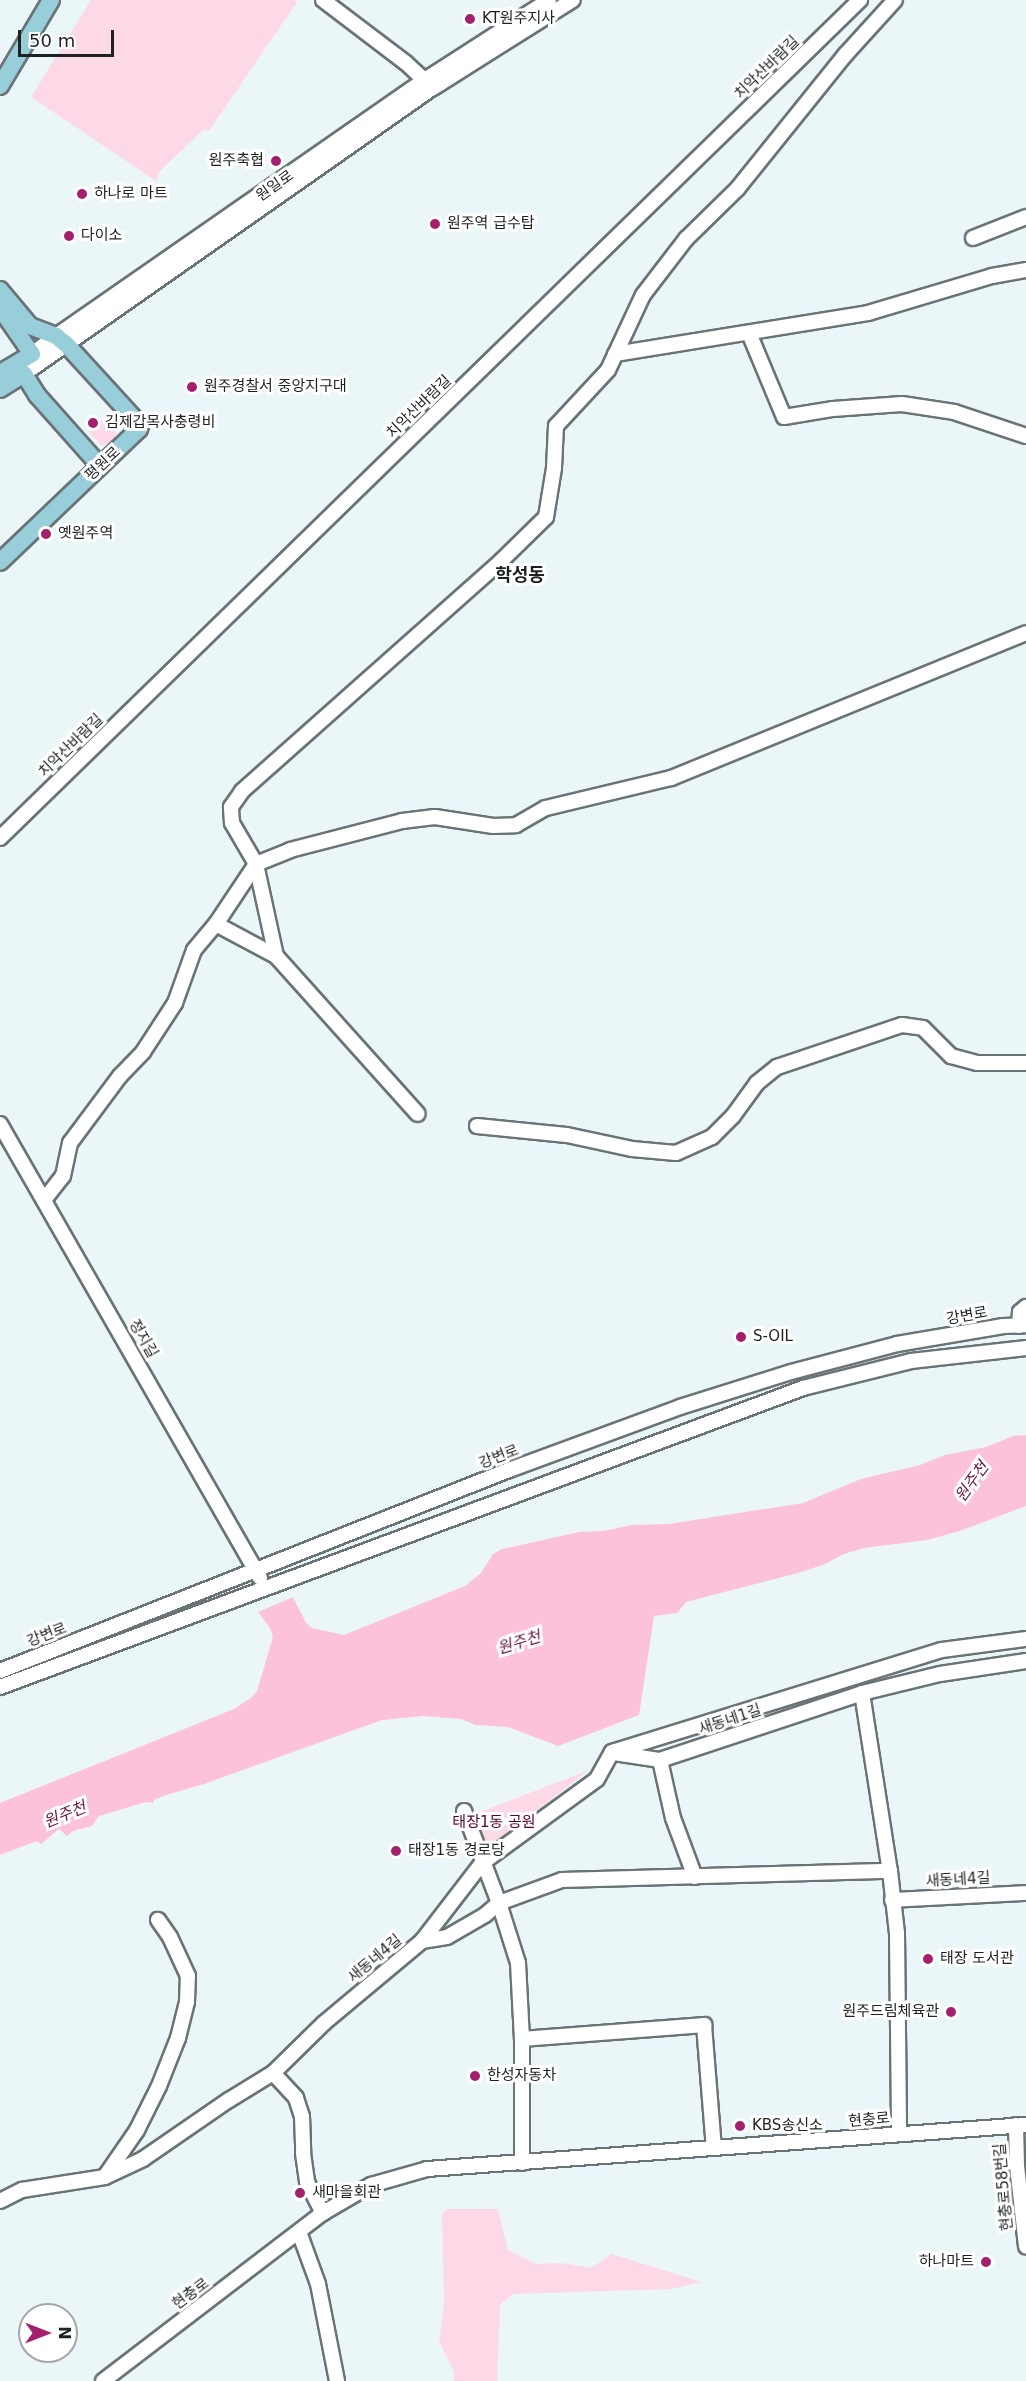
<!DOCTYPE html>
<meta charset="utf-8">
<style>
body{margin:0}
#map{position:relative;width:1026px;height:2381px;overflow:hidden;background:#ebf6f9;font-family:"DejaVu Sans","Noto Sans KR",sans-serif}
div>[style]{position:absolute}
.green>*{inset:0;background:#fdd9e8}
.water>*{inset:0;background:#fdc2db}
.roads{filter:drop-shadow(2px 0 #6a7376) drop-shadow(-2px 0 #6a7376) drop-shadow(0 2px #6a7376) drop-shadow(0 -2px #6a7376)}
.minor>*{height:14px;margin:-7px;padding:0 7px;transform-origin:7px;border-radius:7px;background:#fff}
.major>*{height:16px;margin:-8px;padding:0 8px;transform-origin:8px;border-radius:8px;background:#98ceda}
.dots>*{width:16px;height:16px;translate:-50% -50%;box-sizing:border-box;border:3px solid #fff;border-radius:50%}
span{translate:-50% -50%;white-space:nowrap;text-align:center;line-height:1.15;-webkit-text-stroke:6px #fff;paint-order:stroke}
.poi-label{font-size:15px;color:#1d2122}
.left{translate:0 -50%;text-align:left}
.right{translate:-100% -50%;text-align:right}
.street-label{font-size:15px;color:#1d2122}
.park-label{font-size:15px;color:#503}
.water-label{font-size:16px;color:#681644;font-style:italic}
.quarter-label{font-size:18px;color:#1d2122;font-weight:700}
.north{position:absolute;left:18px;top:2303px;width:60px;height:60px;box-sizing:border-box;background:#fff;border:2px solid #a5a6a7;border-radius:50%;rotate:90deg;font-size:16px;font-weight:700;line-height:24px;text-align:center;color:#1d2122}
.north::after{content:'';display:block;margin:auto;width:21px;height:27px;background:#a41f6c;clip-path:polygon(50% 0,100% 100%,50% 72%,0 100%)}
.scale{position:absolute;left:18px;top:30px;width:96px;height:27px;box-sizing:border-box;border:3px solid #1d2122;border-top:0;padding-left:8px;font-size:18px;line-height:21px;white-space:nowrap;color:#1d2122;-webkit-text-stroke:4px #fff;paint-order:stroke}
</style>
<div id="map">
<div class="green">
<i style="clip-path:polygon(91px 0,294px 0,297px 2px,209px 131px,203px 130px,160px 171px,156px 181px,31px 97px)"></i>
<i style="clip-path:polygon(103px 418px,116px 433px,114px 440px,102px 446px,89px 432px)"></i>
<i style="clip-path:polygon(589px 1770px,484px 1851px,470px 1816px)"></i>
<i style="clip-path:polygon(446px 2209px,498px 2209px,508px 2250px,536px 2264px,561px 2263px,591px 2268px,612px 2254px,701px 2282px,671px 2289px,513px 2294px,500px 2305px,497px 2381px,454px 2381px,454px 2372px,439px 2341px,444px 2305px,442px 2215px)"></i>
</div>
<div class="water">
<i style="clip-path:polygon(1026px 1435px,1026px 1506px,960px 1531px,927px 1540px,864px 1548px,844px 1554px,825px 1564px,798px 1573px,686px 1602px,677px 1613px,654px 1616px,639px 1715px,558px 1746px,508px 1727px,476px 1725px,461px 1719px,423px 1716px,382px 1720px,204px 1784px,166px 1795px,154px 1800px,153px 1803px,146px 1802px,99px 1816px,92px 1826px,73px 1831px,67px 1836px,59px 1829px,41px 1844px,37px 1841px,0 1855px,0 1803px,234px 1709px,252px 1697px,257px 1691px,273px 1637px,270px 1628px,258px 1612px,293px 1597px,306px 1623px,312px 1628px,344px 1635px,465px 1586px,481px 1573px,493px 1554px,502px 1549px,579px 1532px,604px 1531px,631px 1525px,669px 1524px,803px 1503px,861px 1479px,920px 1465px,945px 1455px,986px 1447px,1013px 1436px)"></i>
</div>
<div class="roads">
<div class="minor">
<i style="left:323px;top:0;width:104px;rotate:37.2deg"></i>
<i style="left:406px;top:63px;width:34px;rotate:43deg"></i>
<i style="left:973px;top:238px;width:57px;rotate:-21.6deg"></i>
<i style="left:749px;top:333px;width:91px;rotate:67.4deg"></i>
<i style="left:784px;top:417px;width:50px;rotate:-9.3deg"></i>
<i style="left:833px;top:409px;width:69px;rotate:-4.1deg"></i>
<i style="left:902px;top:404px;width:53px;rotate:8.7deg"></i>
<i style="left:954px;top:412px;width:76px;rotate:18.4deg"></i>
<i style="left:615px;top:354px;width:256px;rotate:-9.2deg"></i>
<i style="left:868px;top:313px;width:129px;rotate:-16.6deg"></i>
<i style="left:992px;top:276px;width:35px;rotate:-10deg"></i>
<i style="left:29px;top:361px;width:8px;rotate:-67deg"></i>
<i style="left:32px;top:354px;width:30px;rotate:-37deg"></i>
<i style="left:56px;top:336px;width:450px;rotate:-34.8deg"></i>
<i style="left:426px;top:79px;width:146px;rotate:-32.7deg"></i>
<i style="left:24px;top:374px;width:499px;rotate:-35deg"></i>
<i style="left:433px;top:88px;width:165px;rotate:-32.2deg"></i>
<i style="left:0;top:838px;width:1201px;rotate:-44.26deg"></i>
<i style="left:216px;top:924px;width:68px;rotate:28.1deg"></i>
<i style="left:276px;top:956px;width:212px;rotate:48.1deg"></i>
<i style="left:276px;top:956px;width:94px;rotate:-102.3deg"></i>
<i style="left:256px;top:864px;width:48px;rotate:-120.3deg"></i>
<i style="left:232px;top:823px;width:16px;rotate:-94deg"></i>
<i style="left:231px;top:807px;width:19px;rotate:-55deg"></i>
<i style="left:242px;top:791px;width:346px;rotate:-41.6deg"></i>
<i style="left:501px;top:561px;width:63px;rotate:-44.4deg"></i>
<i style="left:546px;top:517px;width:50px;rotate:-80.7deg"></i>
<i style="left:554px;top:468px;width:42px;rotate:-87.3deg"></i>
<i style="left:556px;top:426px;width:76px;rotate:-47.1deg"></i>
<i style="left:608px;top:370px;width:83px;rotate:-65deg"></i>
<i style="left:643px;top:295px;width:71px;rotate:-52.5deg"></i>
<i style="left:686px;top:239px;width:73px;rotate:-44.4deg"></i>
<i style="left:738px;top:188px;width:171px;rotate:-51.2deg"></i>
<i style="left:845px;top:55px;width:74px;rotate:-47.7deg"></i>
<i style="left:0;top:1124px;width:523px;rotate:60.2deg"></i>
<i style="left:477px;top:1126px;width:90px;rotate:5.7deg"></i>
<i style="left:567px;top:1135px;width:66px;rotate:12.2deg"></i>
<i style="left:632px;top:1149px;width:44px;rotate:5.2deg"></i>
<i style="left:676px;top:1153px;width:39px;rotate:-24deg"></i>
<i style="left:712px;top:1137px;width:30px;rotate:-45deg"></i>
<i style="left:733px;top:1116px;width:41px;rotate:-54deg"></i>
<i style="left:757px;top:1083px;width:26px;rotate:-39deg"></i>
<i style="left:777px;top:1067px;width:132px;rotate:-18.6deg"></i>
<i style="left:902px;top:1025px;width:21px;rotate:8deg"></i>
<i style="left:923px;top:1028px;width:40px;rotate:45deg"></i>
<i style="left:951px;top:1056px;width:27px;rotate:15deg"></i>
<i style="left:977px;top:1063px;width:49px"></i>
<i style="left:44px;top:1200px;width:31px;rotate:-52deg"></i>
<i style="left:63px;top:1176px;width:34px;rotate:-78deg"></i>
<i style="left:70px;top:1143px;width:84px;rotate:-53.3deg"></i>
<i style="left:120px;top:1076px;width:33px;rotate:-46deg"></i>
<i style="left:143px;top:1052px;width:59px;rotate:-56.9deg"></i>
<i style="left:175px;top:1003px;width:56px;rotate:-70.3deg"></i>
<i style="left:194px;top:950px;width:34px;rotate:-50deg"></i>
<i style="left:216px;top:924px;width:72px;rotate:-56.3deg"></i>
<i style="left:256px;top:864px;width:37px;rotate:-22deg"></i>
<i style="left:290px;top:850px;width:116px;rotate:-14.5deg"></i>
<i style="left:402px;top:821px;width:33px;rotate:-7deg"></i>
<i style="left:435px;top:817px;width:59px;rotate:8.8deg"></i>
<i style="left:493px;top:826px;width:23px;rotate:-2deg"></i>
<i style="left:516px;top:825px;width:34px;rotate:-30deg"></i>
<i style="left:546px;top:808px;width:129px;rotate:-13.5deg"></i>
<i style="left:671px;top:778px;width:383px;rotate:-22.2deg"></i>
<i style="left:1019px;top:1326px;width:14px;rotate:-86deg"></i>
<i style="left:1020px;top:1312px;width:8px;rotate:-40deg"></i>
<i style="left:0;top:1671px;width:547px;rotate:-21.55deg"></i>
<i style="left:509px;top:1470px;width:182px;rotate:-20.2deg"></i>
<i style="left:680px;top:1407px;width:116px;rotate:-17.5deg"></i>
<i style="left:791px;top:1372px;width:110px;rotate:-14.8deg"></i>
<i style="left:897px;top:1344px;width:108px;rotate:-9.6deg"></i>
<i style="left:1003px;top:1326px;width:23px;rotate:-2deg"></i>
<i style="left:0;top:1687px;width:857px;rotate:-20.42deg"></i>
<i style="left:803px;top:1388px;width:111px;rotate:-14deg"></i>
<i style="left:911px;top:1361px;width:116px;rotate:-6.4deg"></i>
<i style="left:862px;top:1693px;width:180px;rotate:81.1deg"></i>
<i style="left:890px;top:1871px;width:62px;rotate:83.6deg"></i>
<i style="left:897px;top:1933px;width:201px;rotate:89.4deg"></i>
<i style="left:612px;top:1752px;width:345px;rotate:-17.2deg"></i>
<i style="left:942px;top:1650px;width:85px;rotate:-7.5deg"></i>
<i style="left:614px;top:1753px;width:47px;rotate:8.7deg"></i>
<i style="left:660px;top:1760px;width:213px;rotate:-18.3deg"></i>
<i style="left:862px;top:1693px;width:80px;rotate:-13.7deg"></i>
<i style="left:940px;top:1674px;width:87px;rotate:-8.6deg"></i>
<i style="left:660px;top:1760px;width:59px;rotate:77.4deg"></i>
<i style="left:673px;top:1818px;width:63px;rotate:69.6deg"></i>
<i style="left:464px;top:1811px;width:98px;rotate:69.2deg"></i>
<i style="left:499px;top:1903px;width:63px;rotate:72.4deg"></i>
<i style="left:518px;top:1963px;width:76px;rotate:87deg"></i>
<i style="left:522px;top:2039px;width:124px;rotate:90deg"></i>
<i style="left:892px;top:1900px;width:134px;rotate:-3deg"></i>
<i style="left:422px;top:1941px;width:98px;rotate:-52.4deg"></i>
<i style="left:482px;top:1863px;width:142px;rotate:-36.1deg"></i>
<i style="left:597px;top:1779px;width:31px;rotate:-61deg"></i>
<i style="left:522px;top:2039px;width:183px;rotate:-4.4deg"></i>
<i style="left:704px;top:2025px;width:123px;rotate:85.4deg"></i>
<i style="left:273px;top:2073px;width:34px;rotate:47deg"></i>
<i style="left:296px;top:2098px;width:19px;rotate:72deg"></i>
<i style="left:302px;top:2116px;width:37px;rotate:88deg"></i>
<i style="left:303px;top:2153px;width:29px;rotate:82deg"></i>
<i style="left:307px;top:2182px;width:35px;rotate:63deg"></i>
<i style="left:1016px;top:2125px;width:41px;rotate:88.6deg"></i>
<i style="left:1017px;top:2166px;width:81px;rotate:83.6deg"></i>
<i style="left:106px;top:2175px;width:55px;rotate:-55.4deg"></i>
<i style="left:137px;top:2130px;width:49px;rotate:-63.4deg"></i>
<i style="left:159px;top:2086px;width:52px;rotate:-68.4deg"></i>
<i style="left:178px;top:2038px;width:37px;rotate:-76deg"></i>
<i style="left:187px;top:2002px;width:26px;rotate:-88deg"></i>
<i style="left:188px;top:1976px;width:43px;rotate:-114.8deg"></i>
<i style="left:170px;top:1937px;width:21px;rotate:-125deg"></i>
<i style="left:0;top:2201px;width:25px;rotate:-27deg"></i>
<i style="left:22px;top:2190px;width:84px;rotate:-8.9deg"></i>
<i style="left:105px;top:2177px;width:42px;rotate:-25.3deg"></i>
<i style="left:143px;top:2159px;width:104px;rotate:-34.5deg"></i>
<i style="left:229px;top:2100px;width:52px;rotate:-31.5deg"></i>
<i style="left:273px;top:2073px;width:71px;rotate:-44.4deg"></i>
<i style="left:324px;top:2023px;width:128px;rotate:-39.9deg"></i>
<i style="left:422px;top:1941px;width:25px;rotate:-9deg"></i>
<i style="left:447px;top:1937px;width:44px;rotate:-30.1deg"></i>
<i style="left:485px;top:1915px;width:18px;rotate:-41deg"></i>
<i style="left:499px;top:1903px;width:67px;rotate:-20.1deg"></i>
<i style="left:562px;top:1880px;width:328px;rotate:-1.6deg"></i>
<i style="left:299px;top:2232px;width:55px;rotate:69.9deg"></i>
<i style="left:318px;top:2284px;width:99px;rotate:78.9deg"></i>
<i style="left:103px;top:2381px;width:277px;rotate:-37.4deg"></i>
<i style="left:323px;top:2213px;width:56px;rotate:-30.3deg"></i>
<i style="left:371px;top:2185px;width:58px;rotate:-15.9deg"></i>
<i style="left:427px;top:2169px;width:601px;rotate:-4.2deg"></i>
</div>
<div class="major">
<i style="left:0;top:86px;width:100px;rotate:-59.3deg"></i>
<i style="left:0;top:290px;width:47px;rotate:50.2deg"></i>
<i style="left:30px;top:326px;width:28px;rotate:21deg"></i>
<i style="left:56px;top:336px;width:13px;rotate:39deg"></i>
<i style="left:66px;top:344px;width:110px;rotate:47.6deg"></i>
<i style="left:140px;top:425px;width:4px;rotate:104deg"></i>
<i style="left:139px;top:429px;width:192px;rotate:136.3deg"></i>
<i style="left:0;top:308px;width:56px;rotate:55.2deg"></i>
<i style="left:32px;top:354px;width:37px;rotate:149deg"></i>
<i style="left:0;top:389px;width:28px;rotate:-32deg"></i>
<i style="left:24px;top:374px;width:25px;rotate:58deg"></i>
<i style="left:37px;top:395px;width:95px;rotate:48.4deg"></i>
</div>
</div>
<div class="dots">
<i style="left:470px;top:19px;background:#a41f6c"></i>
<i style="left:276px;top:161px;background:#a41f6c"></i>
<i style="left:82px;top:194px;background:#a41f6c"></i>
<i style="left:435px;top:224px;background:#a41f6c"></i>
<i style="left:69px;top:236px;background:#a41f6c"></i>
<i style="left:192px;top:387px;background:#a41f6c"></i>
<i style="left:93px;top:423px;background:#a41f6c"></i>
<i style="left:46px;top:534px;background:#a41f6c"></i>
<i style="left:741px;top:1337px;background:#a41f6c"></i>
<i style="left:396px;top:1851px;background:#a41f6c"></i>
<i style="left:928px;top:1959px;background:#a41f6c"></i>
<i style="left:951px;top:2012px;background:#a41f6c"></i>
<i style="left:475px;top:2076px;background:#a41f6c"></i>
<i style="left:740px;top:2126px;background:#a41f6c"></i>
<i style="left:300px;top:2193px;background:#a41f6c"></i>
<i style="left:986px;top:2262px;background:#a41f6c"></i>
</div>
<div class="poi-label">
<span class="left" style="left:482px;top:19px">KT원주지사</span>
<span class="right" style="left:264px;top:161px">원주축협</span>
<span class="left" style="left:94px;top:194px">하나로 마트</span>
<span class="left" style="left:447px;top:224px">원주역 급수탑</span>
<span class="left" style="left:81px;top:236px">다이소</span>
<span class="left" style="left:204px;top:387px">원주경찰서 중앙지구대</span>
<span class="left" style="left:105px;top:423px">김제갑목사충령비</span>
<span class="left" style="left:58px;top:534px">옛원주역</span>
<span class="left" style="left:753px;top:1337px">S-OIL</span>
<span class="left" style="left:408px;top:1851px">태장1동 경로당</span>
<span class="left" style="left:940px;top:1959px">태장 도서관</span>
<span class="right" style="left:939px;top:2012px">원주드림체육관</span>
<span class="left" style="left:487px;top:2076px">한성자동차</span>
<span class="left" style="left:752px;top:2126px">KBS송신소</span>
<span class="left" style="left:312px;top:2193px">새마을회관</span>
<span class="right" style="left:974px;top:2262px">하나마트</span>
</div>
<div class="street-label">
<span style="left:767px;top:68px;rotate:-44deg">치악산바람길</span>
<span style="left:275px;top:186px;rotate:-35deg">원일로</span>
<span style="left:419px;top:407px;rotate:-44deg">치악산바람길</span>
<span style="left:103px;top:464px;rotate:-43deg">평원로</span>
<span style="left:71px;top:746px;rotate:-44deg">치악산바람길</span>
<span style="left:967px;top:1316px;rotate:-10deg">강변로</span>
<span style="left:143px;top:1339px;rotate:60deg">정지길</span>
<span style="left:499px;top:1457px;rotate:-21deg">강변로</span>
<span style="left:47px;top:1635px;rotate:-21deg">강변로</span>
<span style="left:730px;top:1720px;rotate:-18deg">새동네1길</span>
<span style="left:958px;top:1880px;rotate:-3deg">새동네4길</span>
<span style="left:375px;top:1959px;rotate:-40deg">새동네4길</span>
<span style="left:869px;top:2120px;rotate:-5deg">현충로</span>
<span style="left:1004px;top:2187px;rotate:-95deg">현충로58번길</span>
<span style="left:191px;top:2294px;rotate:-37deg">현충로</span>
</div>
<div class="park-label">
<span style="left:494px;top:1823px">태장1동 공원</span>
</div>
<div class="water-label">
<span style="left:972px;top:1482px;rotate:-54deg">원주천</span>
<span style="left:519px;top:1643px;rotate:-17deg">원주천</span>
<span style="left:65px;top:1815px;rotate:-22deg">원주천</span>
</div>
<div class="quarter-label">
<span style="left:520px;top:575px">학성동</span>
</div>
<div class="north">N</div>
<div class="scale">50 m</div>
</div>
